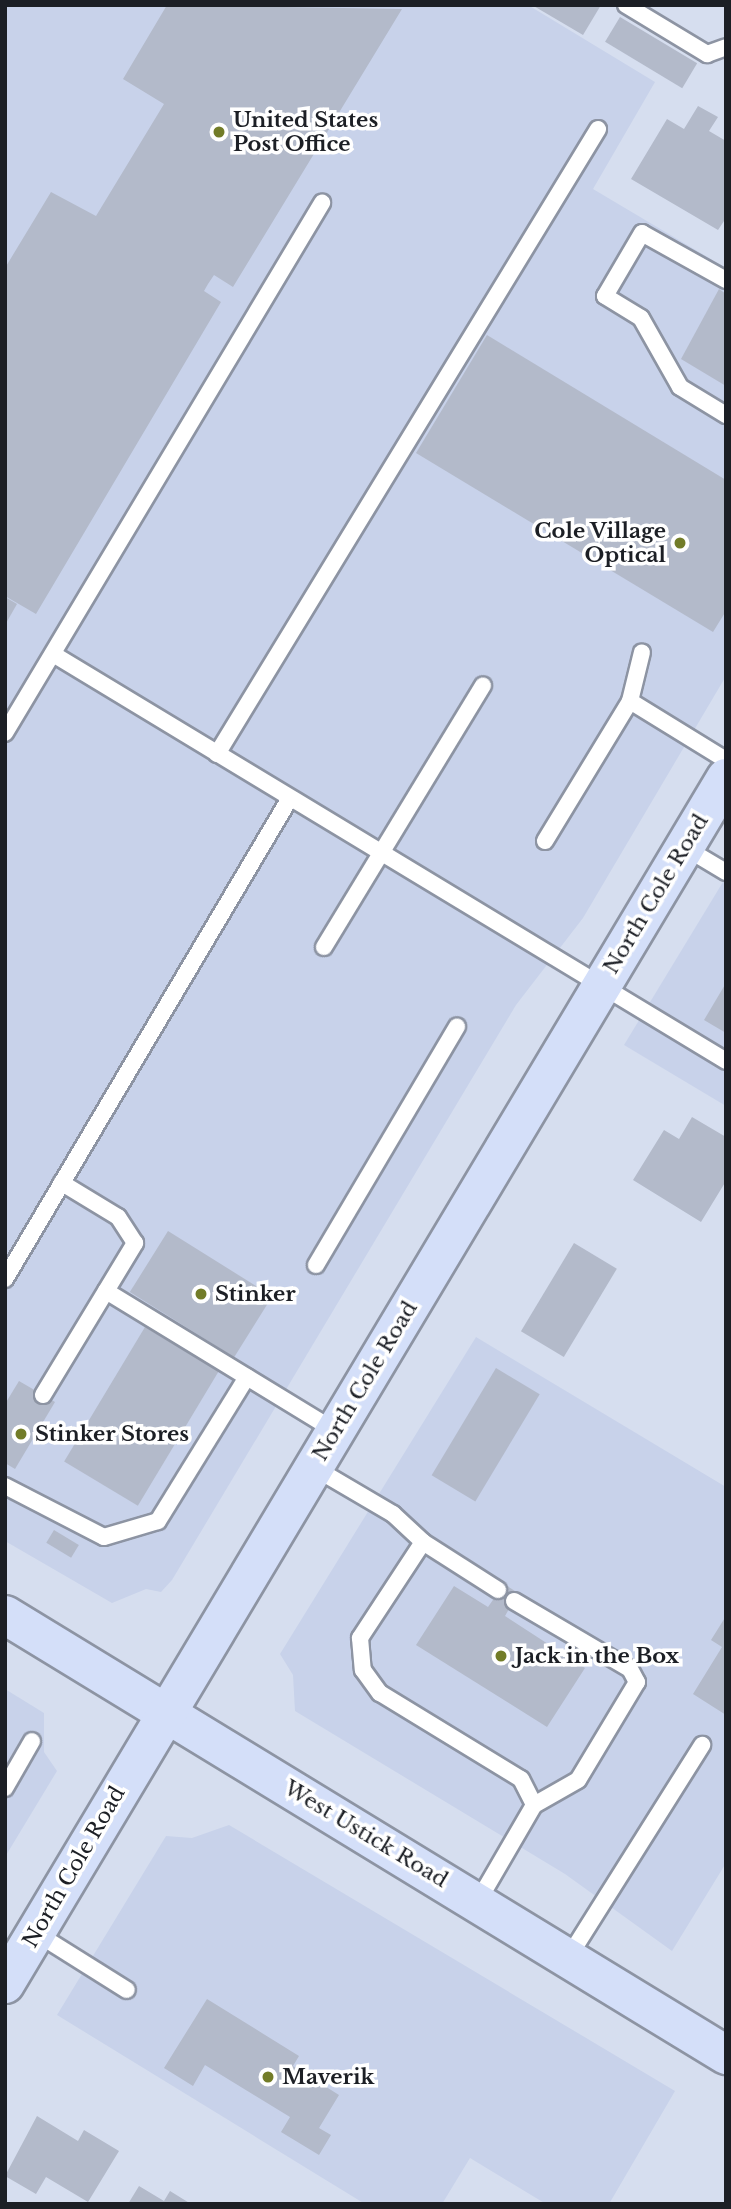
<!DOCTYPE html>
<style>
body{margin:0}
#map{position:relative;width:731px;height:2209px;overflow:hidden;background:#d6deef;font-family:"Libre Baskerville",serif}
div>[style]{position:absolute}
.built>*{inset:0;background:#c8d2ea}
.building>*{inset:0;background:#b3baca;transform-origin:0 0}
.roads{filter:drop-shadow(2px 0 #8d94a3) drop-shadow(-2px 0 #8d94a3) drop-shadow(0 2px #8d94a3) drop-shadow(0 -2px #8d94a3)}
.service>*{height:16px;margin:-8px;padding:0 8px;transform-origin:8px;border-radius:8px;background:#fff}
.secondary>*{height:38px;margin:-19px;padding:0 19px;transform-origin:19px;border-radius:19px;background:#d4dff9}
.dots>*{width:19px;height:19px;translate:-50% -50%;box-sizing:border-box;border:4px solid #fff;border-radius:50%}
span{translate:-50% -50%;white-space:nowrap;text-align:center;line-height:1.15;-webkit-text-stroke:7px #fff;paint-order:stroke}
.poi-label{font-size:21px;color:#1c1f25;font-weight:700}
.left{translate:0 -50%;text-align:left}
.right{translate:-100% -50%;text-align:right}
.street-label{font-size:21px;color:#1c1f25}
.frame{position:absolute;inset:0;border:7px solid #1c1f25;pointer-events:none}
</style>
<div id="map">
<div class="built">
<i style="clip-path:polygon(5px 5px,528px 5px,655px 82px,593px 189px,726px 268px,726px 676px,583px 918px,516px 1005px,172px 1580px,161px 1592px,146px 1589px,112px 1603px,5px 1541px)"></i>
<i style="clip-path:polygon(726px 877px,726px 1106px,624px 1045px)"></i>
<i style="clip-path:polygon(476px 1337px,726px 1487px,726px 1863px,672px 1951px,565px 1874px,295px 1711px,293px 1675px,280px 1654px)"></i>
<i style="clip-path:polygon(5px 1689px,44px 1713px,44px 1752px,57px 1771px,5px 1857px)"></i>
<i style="clip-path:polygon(229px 1825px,675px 2091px,609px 2204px,546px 2204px,470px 2158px,442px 2204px,365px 2204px,57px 2015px,166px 1836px,192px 1838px)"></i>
</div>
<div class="building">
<i style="clip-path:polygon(167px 5px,402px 9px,233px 287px,214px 275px,208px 284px,204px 291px,221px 302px,36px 614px,5px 596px,5px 268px,51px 192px,96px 216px,164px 104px,123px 79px)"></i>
<i style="clip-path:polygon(532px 5px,601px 5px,583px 35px)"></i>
<i style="left:620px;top:17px;width:90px;height:29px;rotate:31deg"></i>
<i style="clip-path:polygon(698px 106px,718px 117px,709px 131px,726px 141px,726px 218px,718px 230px,631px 179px,667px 119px,684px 129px)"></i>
<i style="clip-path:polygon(719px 289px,726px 294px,726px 386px,681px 359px)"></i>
<i style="clip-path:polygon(487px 335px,726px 480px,726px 611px,713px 632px,416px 453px)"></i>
<i style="clip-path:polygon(5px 597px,17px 604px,5px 625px)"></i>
<i style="clip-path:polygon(726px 983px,726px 1033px,704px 1020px)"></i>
<i style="clip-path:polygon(692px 1117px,726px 1137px,726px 1181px,701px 1222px,633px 1180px,664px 1130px,679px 1139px)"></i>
<i style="left:168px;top:1231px;width:123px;height:72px;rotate:32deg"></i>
<i style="left:574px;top:1243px;width:50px;height:103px;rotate:31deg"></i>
<i style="left:145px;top:1327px;width:86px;height:157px;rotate:31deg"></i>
<i style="left:496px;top:1368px;width:51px;height:125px;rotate:31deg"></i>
<i style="clip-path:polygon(19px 1381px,55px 1402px,15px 1469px,5px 1463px,5px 1404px)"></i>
<i style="left:54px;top:1530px;width:29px;height:15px;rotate:31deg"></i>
<i style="clip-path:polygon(504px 1584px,518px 1593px,505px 1616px,585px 1668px,547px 1727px,416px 1645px,454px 1586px,488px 1607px)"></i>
<i style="clip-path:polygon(726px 1616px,726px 1715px,693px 1694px,722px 1647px,711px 1640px)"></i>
<i style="clip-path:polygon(207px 1999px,299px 2056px,293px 2066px,339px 2095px,319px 2128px,331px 2135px,319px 2155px,281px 2132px,290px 2117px,205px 2065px,193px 2086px,164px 2068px)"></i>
<i style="clip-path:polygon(37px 2116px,78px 2141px,84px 2130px,119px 2151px,88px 2202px,46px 2177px,36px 2194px,5px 2176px)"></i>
<i style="clip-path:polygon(139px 2186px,164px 2201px,170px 2191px,191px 2204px,128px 2204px)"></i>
</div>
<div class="roads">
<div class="service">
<i style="left:626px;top:5px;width:95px;rotate:31.2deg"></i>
<i style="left:707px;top:54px;width:20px;rotate:-20deg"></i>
<i style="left:726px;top:280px;width:96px;rotate:-150.8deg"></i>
<i style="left:642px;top:233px;width:73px;rotate:120.4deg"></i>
<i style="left:605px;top:296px;width:42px;rotate:31.4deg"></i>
<i style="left:641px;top:318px;width:79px;rotate:60.5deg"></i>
<i style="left:680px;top:387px;width:54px;rotate:31.3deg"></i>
<i style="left:53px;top:654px;width:786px;rotate:31.16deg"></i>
<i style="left:630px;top:701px;width:113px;rotate:31.6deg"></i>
<i style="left:5px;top:733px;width:618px;rotate:-59.12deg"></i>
<i style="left:217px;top:754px;width:732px;rotate:-58.63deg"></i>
<i style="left:545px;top:841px;width:164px;rotate:-58.7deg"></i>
<i style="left:630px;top:701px;width:50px;rotate:-76.2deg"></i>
<i style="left:684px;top:847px;width:49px;rotate:30.8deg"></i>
<i style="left:324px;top:947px;width:306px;rotate:-58.7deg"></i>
<i style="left:316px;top:1265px;width:277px;rotate:-59.4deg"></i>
<i style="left:5px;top:1279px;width:559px;rotate:-59.35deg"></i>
<i style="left:106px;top:1291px;width:268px;rotate:31.4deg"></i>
<i style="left:43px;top:1395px;width:178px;rotate:-58.8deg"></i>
<i style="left:135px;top:1243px;width:31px;rotate:-123deg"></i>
<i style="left:118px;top:1217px;width:66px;rotate:-148.7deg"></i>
<i style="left:313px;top:1467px;width:93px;rotate:30.4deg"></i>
<i style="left:393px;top:1514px;width:41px;rotate:43deg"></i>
<i style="left:423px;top:1542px;width:115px;rotate:123.3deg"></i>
<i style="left:360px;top:1638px;width:32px;rotate:85deg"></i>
<i style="left:363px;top:1670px;width:29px;rotate:54deg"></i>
<i style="left:380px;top:1693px;width:165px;rotate:31.4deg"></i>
<i style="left:521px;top:1779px;width:29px;rotate:63deg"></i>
<i style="left:534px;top:1805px;width:113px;rotate:120.2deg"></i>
<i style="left:5px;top:1486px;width:111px;rotate:27.3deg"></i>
<i style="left:104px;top:1537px;width:56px;rotate:-16.5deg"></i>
<i style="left:158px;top:1521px;width:169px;rotate:-58.3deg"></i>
<i style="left:423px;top:1542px;width:89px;rotate:32.6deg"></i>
<i style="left:514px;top:1601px;width:134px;rotate:30.4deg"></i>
<i style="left:630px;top:1669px;width:15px;rotate:62deg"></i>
<i style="left:637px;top:1682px;width:114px;rotate:121deg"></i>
<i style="left:578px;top:1780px;width:51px;rotate:150.4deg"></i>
<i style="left:5px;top:1788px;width:54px;rotate:-60.1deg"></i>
<i style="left:36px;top:1933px;width:107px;rotate:32.1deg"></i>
<i style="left:568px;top:1958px;width:252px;rotate:-57.8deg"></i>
</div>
<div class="secondary">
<i style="left:5px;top:1615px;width:845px;rotate:31.39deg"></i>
<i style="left:5px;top:1984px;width:1405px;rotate:-59.13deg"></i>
</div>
</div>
<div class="dots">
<i style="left:219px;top:132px;background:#727c28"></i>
<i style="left:680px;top:543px;background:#727c28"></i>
<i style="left:201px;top:1294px;background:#727c28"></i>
<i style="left:21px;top:1434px;background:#727c28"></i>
<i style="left:501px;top:1656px;background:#727c28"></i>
<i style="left:268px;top:2077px;background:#727c28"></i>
</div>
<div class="poi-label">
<span class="left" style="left:233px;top:132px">United States<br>Post Office</span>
<span class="right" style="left:666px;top:543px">Cole Village<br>Optical</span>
<span class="left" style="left:215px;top:1294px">Stinker</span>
<span class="left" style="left:35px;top:1434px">Stinker Stores</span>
<span class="left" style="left:515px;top:1656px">Jack in the Box</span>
<span class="left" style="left:282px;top:2077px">Maverik</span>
</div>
<div class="street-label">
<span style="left:656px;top:894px;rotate:-59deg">North Cole Road</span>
<span style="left:365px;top:1381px;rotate:-59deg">North Cole Road</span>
<span style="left:366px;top:1834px;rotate:31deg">West Ustick Road</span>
<span style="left:74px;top:1867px;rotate:-60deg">North Cole Road</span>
</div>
<div class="frame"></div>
</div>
